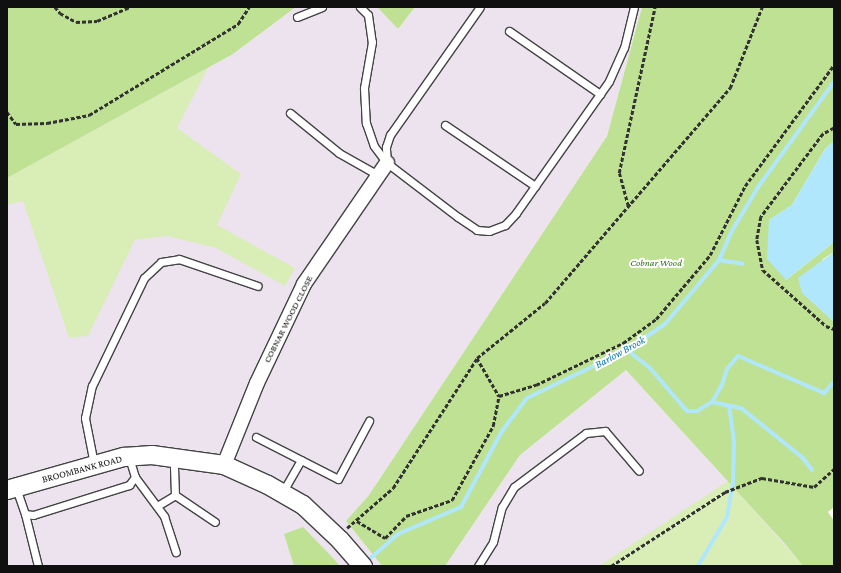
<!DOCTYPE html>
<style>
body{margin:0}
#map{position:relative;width:841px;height:573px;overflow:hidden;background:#fffbf2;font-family:"Crimson Pro",serif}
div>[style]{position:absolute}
.industrial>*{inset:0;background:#ece3ef}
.green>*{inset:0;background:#d9eeb7}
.forest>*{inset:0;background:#bee194}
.water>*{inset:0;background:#b1e7fc}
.stream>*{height:4px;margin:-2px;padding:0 2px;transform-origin:2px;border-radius:2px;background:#b1e7fc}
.path>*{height:2.5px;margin-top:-1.25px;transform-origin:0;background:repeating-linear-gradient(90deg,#323232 0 4px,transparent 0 6px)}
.roads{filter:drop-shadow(1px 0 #434343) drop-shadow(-1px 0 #434343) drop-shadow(0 1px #434343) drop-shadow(0 -1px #434343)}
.service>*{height:7px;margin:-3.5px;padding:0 3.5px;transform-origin:3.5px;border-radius:3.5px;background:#fff}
.minor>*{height:14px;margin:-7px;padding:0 7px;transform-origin:7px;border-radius:7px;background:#fff}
.tertiary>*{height:18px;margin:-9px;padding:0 9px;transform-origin:9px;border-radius:9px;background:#fff}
span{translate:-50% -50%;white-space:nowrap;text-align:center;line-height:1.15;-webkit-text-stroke:4px #fff;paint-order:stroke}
.park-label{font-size:10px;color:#326f18;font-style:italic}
.street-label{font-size:10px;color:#101010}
.water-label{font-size:11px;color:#0b77b0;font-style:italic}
.frame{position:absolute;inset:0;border:8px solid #101010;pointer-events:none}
</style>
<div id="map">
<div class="industrial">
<i style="clip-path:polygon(296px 7px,377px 7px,398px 29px,415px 7px,642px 7px,607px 136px,369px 495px,346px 521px,382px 566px,7px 566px,7px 178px,233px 54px)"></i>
<i style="clip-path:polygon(626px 370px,786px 545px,803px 566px,445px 566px,520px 455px)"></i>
</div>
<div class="green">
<i style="clip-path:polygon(208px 68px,177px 128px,241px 174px,217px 225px,295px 268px,285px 286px,216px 248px,167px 236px,135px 240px,88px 336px,69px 338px,23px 201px,7px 205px,7px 178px)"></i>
<i style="clip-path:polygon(728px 481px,803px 566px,599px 566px)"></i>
</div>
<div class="forest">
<i style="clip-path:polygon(7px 7px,296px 7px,233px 54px,7px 178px)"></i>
<i style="clip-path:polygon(377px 7px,415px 7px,398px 29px)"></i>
<i style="clip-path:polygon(642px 7px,834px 7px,834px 141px,825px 149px,792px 205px,769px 220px,786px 280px,834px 242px,834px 252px,823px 259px,803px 293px,834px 322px,834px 507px,828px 512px,834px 521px,834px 566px,803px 566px,786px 545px,626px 370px,520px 455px,445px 566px,382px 566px,346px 521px,369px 495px,607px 136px)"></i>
<i style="clip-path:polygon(303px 527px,332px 557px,340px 566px,294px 566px,284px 534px)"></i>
</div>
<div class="water">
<i style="clip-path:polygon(834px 141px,834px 242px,786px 280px,767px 259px,769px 220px,792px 205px,825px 149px)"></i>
<i style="clip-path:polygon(834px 252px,834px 322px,802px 293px,798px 278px)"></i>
</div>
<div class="stream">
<i style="left:719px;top:260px;width:24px;rotate:9deg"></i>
<i style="left:627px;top:350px;width:28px;rotate:38deg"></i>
<i style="left:649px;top:367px;width:58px;rotate:49.2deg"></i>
<i style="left:687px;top:411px;width:10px"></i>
<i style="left:697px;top:411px;width:17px;rotate:-31deg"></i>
<i style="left:712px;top:402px;width:20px;rotate:-60deg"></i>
<i style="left:722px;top:385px;width:17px;rotate:-73deg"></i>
<i style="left:727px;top:369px;width:17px;rotate:-50deg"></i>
<i style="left:738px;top:356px;width:94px;rotate:23.3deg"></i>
<i style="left:824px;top:393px;width:15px;rotate:-48deg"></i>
<i style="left:712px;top:402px;width:30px;rotate:12deg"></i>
<i style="left:741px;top:408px;width:80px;rotate:38.9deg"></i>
<i style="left:803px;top:458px;width:15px;rotate:53deg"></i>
<i style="left:365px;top:563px;width:44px;rotate:-41.3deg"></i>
<i style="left:398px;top:534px;width:69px;rotate:-23.2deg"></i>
<i style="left:461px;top:507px;width:86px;rotate:-61.7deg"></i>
<i style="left:502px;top:431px;width:41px;rotate:-52.9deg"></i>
<i style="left:527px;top:398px;width:111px;rotate:-25.6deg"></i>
<i style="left:627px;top:350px;width:46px;rotate:-34.4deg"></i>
<i style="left:665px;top:324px;width:84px;rotate:-49.8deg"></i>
<i style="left:719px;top:260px;width:34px;rotate:-66deg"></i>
<i style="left:733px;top:229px;width:49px;rotate:-59.2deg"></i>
<i style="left:758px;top:187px;width:130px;rotate:-54.1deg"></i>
<i style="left:698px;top:566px;width:57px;rotate:-59.4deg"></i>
<i style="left:727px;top:517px;width:34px;rotate:-80deg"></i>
<i style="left:733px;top:484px;width:43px;rotate:-88.7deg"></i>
<i style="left:734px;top:441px;width:35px;rotate:-98deg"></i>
</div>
<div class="path">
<i style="left:55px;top:7px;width:8px;rotate:50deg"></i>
<i style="left:60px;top:13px;width:18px;rotate:29deg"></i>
<i style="left:76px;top:22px;width:21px;rotate:-3deg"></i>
<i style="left:97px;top:21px;width:36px;rotate:-23deg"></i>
<i style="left:7px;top:112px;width:15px;rotate:53deg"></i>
<i style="left:16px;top:124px;width:31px;rotate:-2deg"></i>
<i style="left:47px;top:123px;width:43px;rotate:-10.8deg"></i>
<i style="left:89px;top:115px;width:175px;rotate:-31.4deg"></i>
<i style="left:238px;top:24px;width:20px;rotate:-57deg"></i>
<i style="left:834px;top:128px;width:13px;rotate:151deg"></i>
<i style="left:823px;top:134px;width:104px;rotate:126.8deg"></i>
<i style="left:761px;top:217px;width:23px;rotate:100deg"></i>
<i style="left:757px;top:240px;width:31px;rotate:79deg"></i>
<i style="left:763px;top:270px;width:84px;rotate:41.6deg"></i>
<i style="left:826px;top:326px;width:9px;rotate:21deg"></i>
<i style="left:628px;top:206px;width:34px;rotate:-105deg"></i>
<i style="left:619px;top:173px;width:170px;rotate:-77.8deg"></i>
<i style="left:477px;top:358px;width:44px;rotate:59.9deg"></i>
<i style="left:357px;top:521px;width:33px;rotate:31deg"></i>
<i style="left:385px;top:538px;width:30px;rotate:-46deg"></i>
<i style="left:406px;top:516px;width:49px;rotate:-19.2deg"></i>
<i style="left:452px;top:500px;width:85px;rotate:-61deg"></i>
<i style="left:493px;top:426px;width:31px;rotate:-79deg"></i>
<i style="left:499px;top:396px;width:39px;rotate:-17deg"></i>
<i style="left:536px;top:385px;width:97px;rotate:-25.8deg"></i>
<i style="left:623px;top:343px;width:41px;rotate:-36deg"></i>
<i style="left:656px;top:319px;width:84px;rotate:-49.8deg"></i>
<i style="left:710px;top:255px;width:77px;rotate:-63.1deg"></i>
<i style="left:745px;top:186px;width:150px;rotate:-53.7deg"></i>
<i style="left:347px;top:528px;width:61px;rotate:-41deg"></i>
<i style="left:393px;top:488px;width:155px;rotate:-57.1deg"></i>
<i style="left:477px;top:358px;width:87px;rotate:-39deg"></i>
<i style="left:545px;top:303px;width:284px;rotate:-49.3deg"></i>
<i style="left:730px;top:88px;width:87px;rotate:-68.4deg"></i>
<i style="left:611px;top:566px;width:136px;rotate:-33deg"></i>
<i style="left:725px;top:492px;width:40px;rotate:-21deg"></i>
<i style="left:762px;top:478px;width:53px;rotate:9.8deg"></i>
<i style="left:814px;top:487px;width:27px;rotate:-42deg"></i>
</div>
<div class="roads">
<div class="service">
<i style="left:360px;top:7px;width:11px;rotate:45deg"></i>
<i style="left:368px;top:15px;width:27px;rotate:82deg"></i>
<i style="left:372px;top:42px;width:47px;rotate:99.9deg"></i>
<i style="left:364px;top:88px;width:35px;rotate:87deg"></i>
<i style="left:366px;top:123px;width:24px;rotate:71deg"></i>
<i style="left:374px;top:146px;width:21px;rotate:53deg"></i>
<i style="left:387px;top:163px;width:89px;rotate:37.3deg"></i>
<i style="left:458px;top:217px;width:23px;rotate:34deg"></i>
<i style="left:477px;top:230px;width:12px;rotate:5deg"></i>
<i style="left:489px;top:231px;width:17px;rotate:-21deg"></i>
<i style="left:505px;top:225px;width:16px;rotate:-47deg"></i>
<i style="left:516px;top:213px;width:161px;rotate:-54.8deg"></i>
<i style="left:609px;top:81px;width:36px;rotate:-66deg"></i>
<i style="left:624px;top:48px;width:42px;rotate:-76.3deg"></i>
<i style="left:297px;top:17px;width:27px;rotate:-22deg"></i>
<i style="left:509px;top:31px;width:111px;rotate:34.7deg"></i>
<i style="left:290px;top:113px;width:63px;rotate:39.2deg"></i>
<i style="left:339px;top:153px;width:45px;rotate:29.4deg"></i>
<i style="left:445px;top:125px;width:109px;rotate:34.1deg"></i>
<i style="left:387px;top:163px;width:16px;rotate:-94deg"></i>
<i style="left:386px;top:147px;width:13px;rotate:-72deg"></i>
<i style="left:390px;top:135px;width:156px;rotate:-54.9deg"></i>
<i style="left:256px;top:437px;width:92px;rotate:27.1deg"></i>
<i style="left:338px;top:479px;width:66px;rotate:-61.9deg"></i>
<i style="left:94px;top:464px;width:47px;rotate:-101.1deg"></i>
<i style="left:85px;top:418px;width:33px;rotate:-78deg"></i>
<i style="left:92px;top:386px;width:120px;rotate:-64.3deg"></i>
<i style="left:144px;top:278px;width:23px;rotate:-43deg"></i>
<i style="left:161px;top:262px;width:18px;rotate:-9deg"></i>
<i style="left:179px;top:259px;width:83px;rotate:18.9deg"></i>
<i style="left:135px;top:477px;width:49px;rotate:53.4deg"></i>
<i style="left:164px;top:516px;width:38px;rotate:72deg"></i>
<i style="left:16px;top:488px;width:28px;rotate:71deg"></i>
<i style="left:25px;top:514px;width:8px;rotate:7deg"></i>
<i style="left:33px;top:515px;width:101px;rotate:-17.4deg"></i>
<i style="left:129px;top:485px;width:10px;rotate:-53deg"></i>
<i style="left:135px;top:477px;width:21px;rotate:-107deg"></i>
<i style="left:282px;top:493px;width:38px;rotate:-60deg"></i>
<i style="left:175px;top:495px;width:48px;rotate:34deg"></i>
<i style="left:157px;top:506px;width:21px;rotate:-31deg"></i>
<i style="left:175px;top:495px;width:36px;rotate:-92deg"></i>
<i style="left:25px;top:514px;width:54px;rotate:76deg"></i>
<i style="left:478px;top:566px;width:28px;rotate:-58deg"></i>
<i style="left:493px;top:542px;width:36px;rotate:-76deg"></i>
<i style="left:502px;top:507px;width:23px;rotate:-59deg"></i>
<i style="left:514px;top:487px;width:90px;rotate:-36.9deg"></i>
<i style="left:586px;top:433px;width:19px;rotate:-6deg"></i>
<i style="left:605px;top:431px;width:52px;rotate:49.6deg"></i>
</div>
<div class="minor">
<i style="left:224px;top:465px;width:88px;rotate:-68.1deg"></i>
<i style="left:257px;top:383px;width:110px;rotate:-64.6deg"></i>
<i style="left:304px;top:284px;width:147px;rotate:-55.6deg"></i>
</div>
<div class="tertiary">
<i style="left:7px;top:490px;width:122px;rotate:-15.8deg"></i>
<i style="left:124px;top:457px;width:28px;rotate:-4deg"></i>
<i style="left:152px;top:455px;width:73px;rotate:7.9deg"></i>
<i style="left:224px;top:465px;width:48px;rotate:24.4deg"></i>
<i style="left:268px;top:485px;width:40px;rotate:29.7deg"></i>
<i style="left:303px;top:505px;width:51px;rotate:43.4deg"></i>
<i style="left:340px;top:540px;width:35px;rotate:49deg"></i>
</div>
</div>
<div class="park-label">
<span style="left:656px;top:263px">Cobnar Wood</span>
</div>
<div class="street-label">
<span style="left:288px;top:319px;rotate:-63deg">COBNAR WOOD CLOSE</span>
<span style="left:82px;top:469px;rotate:-15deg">BROOMBANK ROAD</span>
</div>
<div class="water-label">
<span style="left:620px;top:352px;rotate:-29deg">Barlow Brook</span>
</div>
<div class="frame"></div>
</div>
